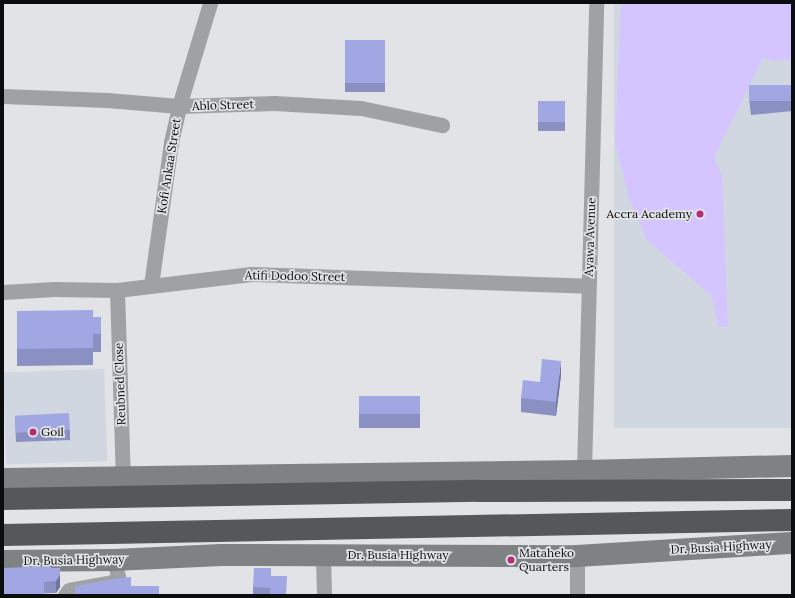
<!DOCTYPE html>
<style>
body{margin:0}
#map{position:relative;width:795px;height:598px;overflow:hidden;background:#e1e3e7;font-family:Lora,serif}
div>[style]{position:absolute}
.built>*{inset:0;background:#d0d7e1;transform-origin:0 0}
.green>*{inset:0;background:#d4c4ff}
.street>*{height:15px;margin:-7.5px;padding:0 7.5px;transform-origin:7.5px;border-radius:7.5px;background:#a0a1a3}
.secondary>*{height:22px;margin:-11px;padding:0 11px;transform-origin:11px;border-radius:11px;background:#7f8283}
.highway>*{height:22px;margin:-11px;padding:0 11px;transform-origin:11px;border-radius:11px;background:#55585a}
.wall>*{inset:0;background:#8a90c2;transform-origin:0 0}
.shaded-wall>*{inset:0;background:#70759e}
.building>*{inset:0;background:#a0a7e2;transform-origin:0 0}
.dots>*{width:11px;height:11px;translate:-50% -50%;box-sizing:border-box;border:2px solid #e1e3e7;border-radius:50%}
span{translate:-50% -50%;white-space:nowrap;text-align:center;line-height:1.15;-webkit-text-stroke:3.5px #e1e3e7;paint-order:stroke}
.street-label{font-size:12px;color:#0b0c0d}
.poi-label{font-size:12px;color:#0b0c0d}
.right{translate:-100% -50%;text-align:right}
.left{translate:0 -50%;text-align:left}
.frame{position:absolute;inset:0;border:4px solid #0b0c0d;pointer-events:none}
</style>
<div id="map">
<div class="built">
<i style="left:614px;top:3px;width:178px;height:425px"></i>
<i style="left:104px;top:369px;width:92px;height:101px;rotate:88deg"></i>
</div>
<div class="green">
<i style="clip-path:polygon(621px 3px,792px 3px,792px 58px,778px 61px,763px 58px,714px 157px,722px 176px,728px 327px,718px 326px,712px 296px,647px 240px,630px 201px,615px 143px)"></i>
</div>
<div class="street">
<i style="left:3px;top:96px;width:104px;rotate:2.2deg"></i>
<i style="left:107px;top:100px;width:72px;rotate:4.8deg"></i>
<i style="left:179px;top:106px;width:95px;rotate:-1.8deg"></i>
<i style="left:274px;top:103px;width:87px;rotate:3.3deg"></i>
<i style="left:361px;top:108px;width:83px;rotate:11.9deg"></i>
<i style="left:151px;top:285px;width:144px;rotate:-82deg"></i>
<i style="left:171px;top:142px;width:37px;rotate:-77deg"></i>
<i style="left:179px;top:106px;width:108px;rotate:-73.2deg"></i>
<i style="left:117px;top:290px;width:188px;rotate:88.2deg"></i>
<i style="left:3px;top:292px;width:51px;rotate:-3.4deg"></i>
<i style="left:54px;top:289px;width:63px;rotate:0.9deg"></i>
<i style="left:117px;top:290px;width:135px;rotate:-6.8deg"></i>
<i style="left:251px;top:274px;width:337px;rotate:2deg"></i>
<i style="left:584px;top:471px;width:468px;rotate:-88.5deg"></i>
<i style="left:323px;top:554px;width:41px;rotate:88.6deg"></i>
<i style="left:577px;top:556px;width:39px;rotate:90deg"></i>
<i style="left:65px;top:595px;width:6px;rotate:-51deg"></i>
<i style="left:69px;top:590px;width:45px;rotate:-10.3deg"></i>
<i style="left:113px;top:582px;width:4px;rotate:-27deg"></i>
<i style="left:117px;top:580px;width:4px;rotate:-76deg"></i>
<i style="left:118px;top:576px;width:16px;rotate:-104deg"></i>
</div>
<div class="secondary">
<i style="left:3px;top:479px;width:581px;rotate:-0.79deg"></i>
<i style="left:584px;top:471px;width:208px;rotate:-1.4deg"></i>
<i style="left:3px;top:561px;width:111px;rotate:-0.5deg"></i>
<i style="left:114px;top:560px;width:107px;rotate:-2.7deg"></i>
<i style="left:221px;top:555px;width:356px;rotate:0.2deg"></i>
<i style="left:577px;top:556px;width:215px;rotate:-3.5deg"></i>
</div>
<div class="highway">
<i style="left:3px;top:499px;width:476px;rotate:-1deg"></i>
<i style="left:479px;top:491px;width:313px;rotate:-0.2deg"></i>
<i style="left:3px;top:535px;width:789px;rotate:-1.09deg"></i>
</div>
<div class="wall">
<i style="left:345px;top:40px;width:40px;height:52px"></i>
<i style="clip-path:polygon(792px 85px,792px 111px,751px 115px,749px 99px,749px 89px)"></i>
<i style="left:565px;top:101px;width:30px;height:27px;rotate:90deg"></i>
<i style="clip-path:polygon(17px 311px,93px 317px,101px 334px,101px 352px,93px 352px,93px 365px,17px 366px)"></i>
<i style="clip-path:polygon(561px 375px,556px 416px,521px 412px,521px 398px,540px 382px)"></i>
<i style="left:359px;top:396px;width:61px;height:32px"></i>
<i style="clip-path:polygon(15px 416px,70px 430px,70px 440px,16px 442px)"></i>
<i style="clip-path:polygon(51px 568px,60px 587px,56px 593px,3px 595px)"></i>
<i style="clip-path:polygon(271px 576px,287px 595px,253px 595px,253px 587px)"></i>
</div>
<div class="shaded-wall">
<i style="clip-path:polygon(561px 361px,561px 375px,556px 416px,556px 402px)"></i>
<i style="clip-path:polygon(60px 574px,60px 587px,56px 593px,56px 581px)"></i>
</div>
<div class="building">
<i style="left:345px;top:40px;width:40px;height:43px"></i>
<i style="left:792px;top:85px;width:16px;height:43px;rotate:90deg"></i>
<i style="left:565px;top:101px;width:21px;height:27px;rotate:90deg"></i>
<i style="clip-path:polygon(93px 310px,93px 317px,101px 317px,101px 334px,93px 334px,93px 348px,17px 349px,17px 311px)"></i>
<i style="clip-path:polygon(542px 359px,561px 361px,556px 402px,521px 398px,523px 380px,540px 382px)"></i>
<i style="left:359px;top:396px;width:61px;height:18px"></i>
<i style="left:69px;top:413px;width:17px;height:54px;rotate:87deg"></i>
<i style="clip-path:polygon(51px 566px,51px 568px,60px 568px,60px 574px,56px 581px,44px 582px,44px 595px,3px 595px,3px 568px)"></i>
<i style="clip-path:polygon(254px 568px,271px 568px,271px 576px,287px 576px,286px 595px,270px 595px,270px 588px,253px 587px)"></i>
<i style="clip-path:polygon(131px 577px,131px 586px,159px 586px,159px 595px,75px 595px,75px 586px,119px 578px)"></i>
</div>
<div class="dots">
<i style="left:700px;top:214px;background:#b22f78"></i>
<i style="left:33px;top:432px;background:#b22f78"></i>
<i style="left:511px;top:560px;background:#b22f78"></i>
</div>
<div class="street-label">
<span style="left:223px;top:105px;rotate:-2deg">Ablo Street</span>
<span style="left:169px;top:166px;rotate:-81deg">Kofi Ankaa Street</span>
<span style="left:590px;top:237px;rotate:-88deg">Ayawa Avenue</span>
<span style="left:295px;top:276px;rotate:1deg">Atifi Dodoo Street</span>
<span style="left:120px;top:384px;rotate:-92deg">Reubned Close</span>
<span style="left:721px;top:547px;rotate:-3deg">Dr. Busia Highway</span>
<span style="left:398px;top:555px">Dr. Busia Highway</span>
<span style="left:74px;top:560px;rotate:-1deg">Dr. Busia Highway</span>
</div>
<div class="poi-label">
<span class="right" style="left:692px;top:214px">Accra Academy</span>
<span class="left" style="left:41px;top:432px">Goil</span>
<span class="left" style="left:519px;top:560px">Mataheko<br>Quarters</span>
</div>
<div class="frame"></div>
</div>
